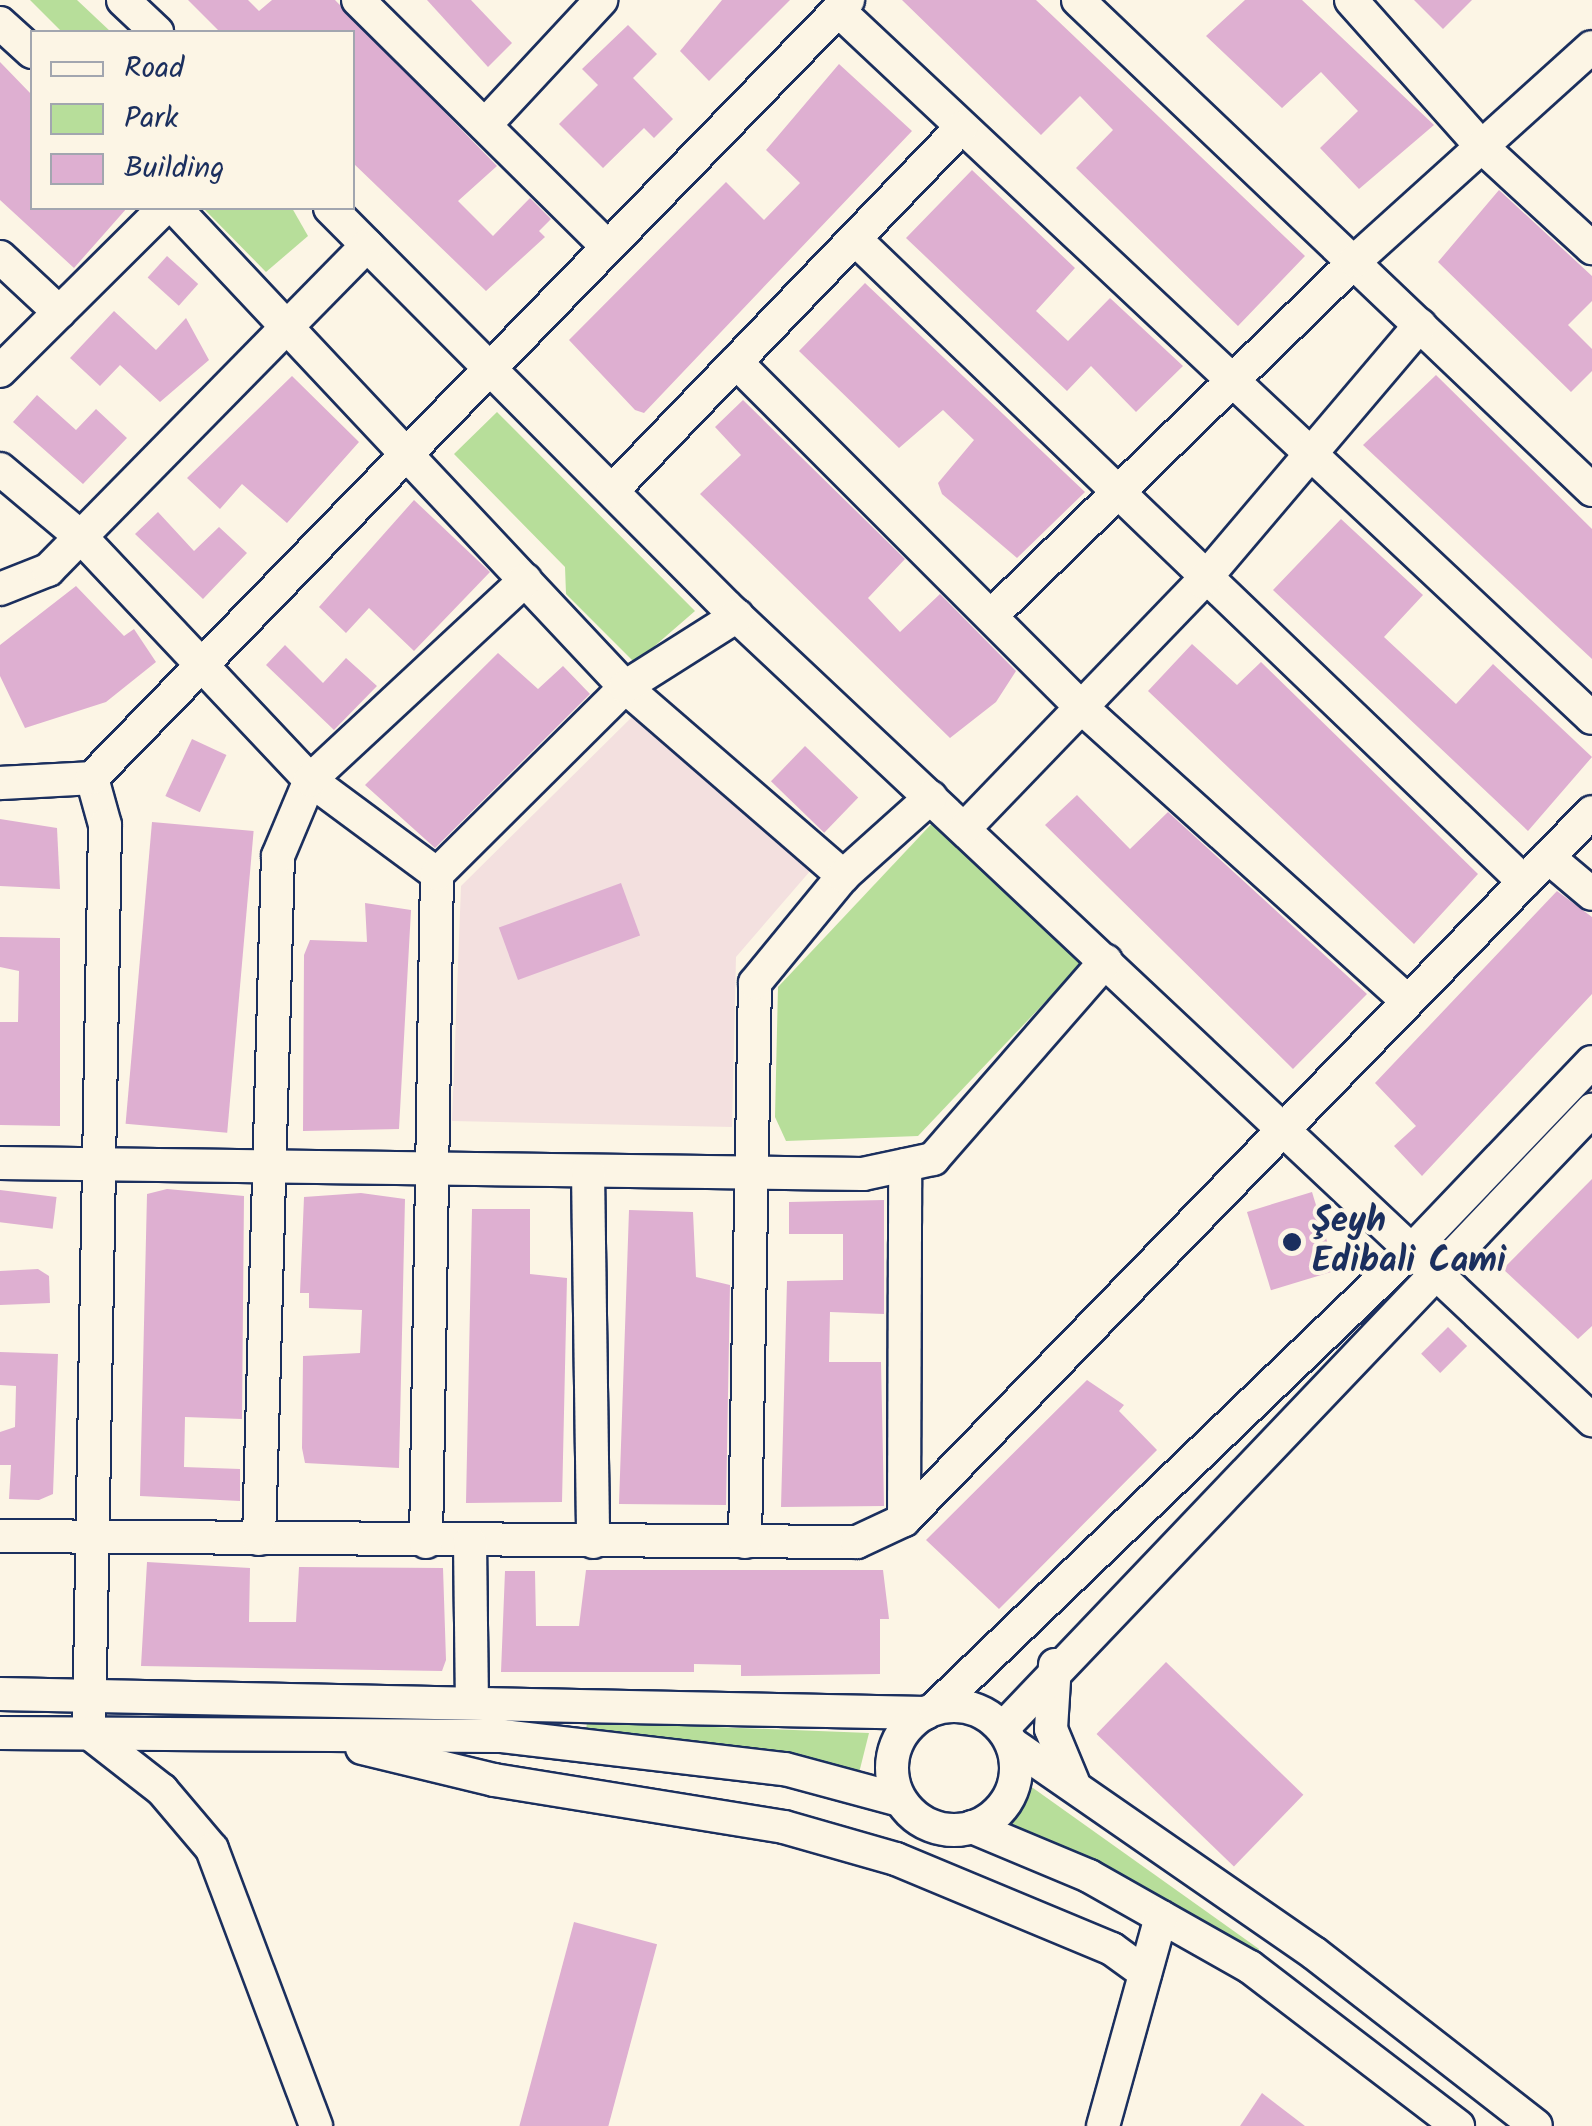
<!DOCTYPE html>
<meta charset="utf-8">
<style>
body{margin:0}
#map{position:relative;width:1592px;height:2126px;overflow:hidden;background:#fcf5e5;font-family:Kalam,sans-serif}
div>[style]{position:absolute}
.built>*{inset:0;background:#f3e0df}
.green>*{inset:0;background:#b7de9a}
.building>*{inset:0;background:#deafd1;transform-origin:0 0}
.roads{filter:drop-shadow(2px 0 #1b2f5e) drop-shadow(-2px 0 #1b2f5e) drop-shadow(0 2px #1b2f5e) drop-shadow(0 -2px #1b2f5e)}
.minor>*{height:32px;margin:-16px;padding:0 16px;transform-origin:16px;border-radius:16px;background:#fcf5e5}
.minor>.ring{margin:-16px;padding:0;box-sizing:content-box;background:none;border:32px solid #fcf5e5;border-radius:50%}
.dots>*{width:28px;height:28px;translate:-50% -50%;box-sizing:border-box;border:5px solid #fcf5e5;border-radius:50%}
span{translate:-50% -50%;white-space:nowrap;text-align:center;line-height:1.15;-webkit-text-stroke:8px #fcf5e5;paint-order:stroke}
.poi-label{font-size:35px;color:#1b2f5e;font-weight:700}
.left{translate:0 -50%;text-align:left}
.legend{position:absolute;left:30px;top:30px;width:325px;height:180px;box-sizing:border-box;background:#fcf5e5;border:2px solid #a2a6af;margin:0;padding:12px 18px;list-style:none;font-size:30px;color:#1b2f5e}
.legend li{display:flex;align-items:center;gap:20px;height:50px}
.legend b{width:50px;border:2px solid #a2a6af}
</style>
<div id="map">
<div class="built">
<i style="clip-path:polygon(636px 713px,811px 870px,736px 957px,732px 1127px,452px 1121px,461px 886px)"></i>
</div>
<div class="green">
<i style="clip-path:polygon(30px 0,77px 0,111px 32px,62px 32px)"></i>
<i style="clip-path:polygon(203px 208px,292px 208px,308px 236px,266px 272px)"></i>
<i style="clip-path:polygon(497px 412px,695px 611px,635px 663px,566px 594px,565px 567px,454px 454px)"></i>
<i style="clip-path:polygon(937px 818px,1085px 960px,918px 1136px,786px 1141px,775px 1117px,778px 987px)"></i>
<i style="clip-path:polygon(587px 1722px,869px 1733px,858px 1777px,710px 1744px,586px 1731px)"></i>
<i style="clip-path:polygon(1026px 1783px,1259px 1949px,1252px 1959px,1004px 1825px)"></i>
</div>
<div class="building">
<i style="clip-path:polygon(188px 0,248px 0,259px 11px,272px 0,335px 0,497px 166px,458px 201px,493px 236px,530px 198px,551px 219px,539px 231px,545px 237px,486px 291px,352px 162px,352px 32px,220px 32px)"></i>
<i style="clip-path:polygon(427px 0,471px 0,512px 43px,488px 67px)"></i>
<i style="clip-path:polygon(722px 0,790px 0,709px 81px,680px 51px)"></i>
<i style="clip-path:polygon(902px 0,1036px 0,1305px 256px,1238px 326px,1076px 168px,1113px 130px,1080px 96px,1041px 135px)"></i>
<i style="clip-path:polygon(1245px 0,1302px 0,1434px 125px,1359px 189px,1320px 148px,1358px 111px,1321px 72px,1282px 108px,1206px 36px)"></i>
<i style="clip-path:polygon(1414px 0,1472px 0,1443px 29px)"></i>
<i style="clip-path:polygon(628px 25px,657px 54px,633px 78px,673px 119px,654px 138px,644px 128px,603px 168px,559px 124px,598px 85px,582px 69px)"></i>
<i style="clip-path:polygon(0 62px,32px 95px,32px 208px,127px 208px,74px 268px,0 200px)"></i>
<i style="clip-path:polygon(839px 64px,912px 131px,644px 413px,635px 410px,569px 340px,726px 182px,764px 220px,800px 183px,766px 150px)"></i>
<i style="clip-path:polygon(972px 170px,1075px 268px,1036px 311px,1068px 341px,1110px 298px,1183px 366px,1136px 412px,1091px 366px,1067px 391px,906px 238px)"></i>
<i style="clip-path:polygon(1499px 190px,1592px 276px,1592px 301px,1568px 325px,1592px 349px,1592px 371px,1571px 392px,1438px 262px)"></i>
<i style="left:167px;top:256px;width:42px;height:29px;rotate:42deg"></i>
<i style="clip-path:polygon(865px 283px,1085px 492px,1017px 558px,942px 494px,938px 483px,974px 440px,943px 410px,899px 448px,799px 351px)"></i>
<i style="clip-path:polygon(114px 311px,156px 350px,186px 318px,209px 360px,160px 402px,120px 365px,100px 386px,70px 358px)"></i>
<i style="clip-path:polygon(1436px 375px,1592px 529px,1592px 659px,1363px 445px)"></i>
<i style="clip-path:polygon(292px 376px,359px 442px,287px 523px,242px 484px,220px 509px,187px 478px)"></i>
<i style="clip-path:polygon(37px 395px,76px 430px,96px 409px,127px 438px,83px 484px,13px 422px)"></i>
<i style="clip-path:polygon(743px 400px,905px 559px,868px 598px,900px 632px,940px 594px,1016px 671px,996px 702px,950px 738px,700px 494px,741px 455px,715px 427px)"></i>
<i style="clip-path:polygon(414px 500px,490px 572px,414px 651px,369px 608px,346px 633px,319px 607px)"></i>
<i style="clip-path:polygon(158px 512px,194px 551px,219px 527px,247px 553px,203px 599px,135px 534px)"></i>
<i style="clip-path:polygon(1341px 519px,1423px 595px,1384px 637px,1456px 704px,1493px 664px,1592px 757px,1528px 831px,1273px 590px)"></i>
<i style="clip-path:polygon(76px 586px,124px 636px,134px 629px,156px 662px,106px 702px,25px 728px,0 676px,0 645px)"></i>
<i style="clip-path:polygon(1192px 644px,1237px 685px,1261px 662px,1478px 874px,1414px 944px,1148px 691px)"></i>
<i style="clip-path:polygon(285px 645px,323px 683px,346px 658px,377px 686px,334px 730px,266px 665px)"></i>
<i style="clip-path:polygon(498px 653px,538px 689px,563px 666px,590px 694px,435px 848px,365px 785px)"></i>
<i style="left:192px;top:739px;width:38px;height:63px;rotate:25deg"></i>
<i style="left:805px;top:746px;width:74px;height:49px;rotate:44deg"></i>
<i style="clip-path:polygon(1077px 795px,1130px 849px,1168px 812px,1367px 994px,1293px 1069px,1045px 825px)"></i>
<i style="clip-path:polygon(0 819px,57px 828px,60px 889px,0 886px)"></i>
<i style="left:152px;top:822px;width:102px;height:303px;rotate:5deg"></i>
<i style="left:621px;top:883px;width:56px;height:130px;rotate:70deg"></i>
<i style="clip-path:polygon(1557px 891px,1592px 917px,1592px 994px,1422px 1176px,1394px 1146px,1416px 1126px,1375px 1083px)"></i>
<i style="clip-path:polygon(365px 903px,411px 910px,399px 1129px,303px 1131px,304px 955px,310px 940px,367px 942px)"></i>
<i style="clip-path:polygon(0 937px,60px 938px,60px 1126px,0 1125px,0 1022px,18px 1022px,19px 971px,0 967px)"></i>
<i style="clip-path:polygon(1592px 1179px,1592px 1326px,1578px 1339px,1503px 1269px)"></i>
<i style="clip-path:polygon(167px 1189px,244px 1196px,242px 1419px,185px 1417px,184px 1467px,240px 1469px,240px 1501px,140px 1496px,147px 1194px)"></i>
<i style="left:0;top:1190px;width:57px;height:32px;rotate:7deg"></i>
<i style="left:1312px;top:1192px;width:82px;height:68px;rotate:73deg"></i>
<i style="clip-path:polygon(361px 1193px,405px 1199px,399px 1468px,305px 1463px,302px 1448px,303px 1356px,360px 1353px,362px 1310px,309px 1308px,309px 1293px,300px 1293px,304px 1197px)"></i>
<i style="clip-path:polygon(884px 1200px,884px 1314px,830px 1312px,829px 1362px,881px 1362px,884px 1506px,781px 1507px,787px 1281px,843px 1280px,843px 1234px,789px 1234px,789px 1202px)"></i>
<i style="clip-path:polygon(472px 1209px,530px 1209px,530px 1274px,567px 1278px,562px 1502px,466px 1503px)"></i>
<i style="clip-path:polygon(629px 1210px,693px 1212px,696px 1277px,730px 1285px,726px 1505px,619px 1504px)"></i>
<i style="clip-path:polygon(38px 1269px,49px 1276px,50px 1303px,0 1305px,0 1271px)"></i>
<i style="left:1448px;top:1327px;width:27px;height:38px;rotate:45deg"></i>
<i style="clip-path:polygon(0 1352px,58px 1354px,53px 1494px,39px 1500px,9px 1499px,11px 1465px,0 1465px,0 1432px,15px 1427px,16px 1386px,0 1385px)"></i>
<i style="clip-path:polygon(1087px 1380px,1124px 1405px,1119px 1411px,1157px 1450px,999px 1609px,926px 1540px)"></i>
<i style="clip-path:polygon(147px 1562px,250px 1568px,249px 1622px,296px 1622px,299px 1567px,443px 1568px,446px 1660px,442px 1671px,141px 1666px)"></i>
<i style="clip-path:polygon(586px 1570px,883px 1570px,889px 1619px,880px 1619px,880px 1674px,741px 1676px,741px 1665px,694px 1664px,694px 1672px,501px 1672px,505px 1571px,535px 1571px,536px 1626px,579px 1626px)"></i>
<i style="left:1166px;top:1662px;width:191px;height:100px;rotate:44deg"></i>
<i style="left:574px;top:1922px;width:86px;height:211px;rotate:15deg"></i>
<i style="clip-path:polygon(1262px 2093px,1305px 2126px,1240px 2126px)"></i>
</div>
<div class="roads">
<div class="minor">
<i style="left:123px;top:0;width:47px;rotate:43.3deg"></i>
<i style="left:358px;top:0;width:351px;rotate:44.7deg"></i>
<i style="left:1078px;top:0;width:710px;rotate:43.63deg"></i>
<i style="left:1351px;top:0;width:195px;rotate:48.3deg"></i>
<i style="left:1481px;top:146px;width:151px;rotate:42.6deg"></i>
<i style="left:838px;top:10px;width:1034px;rotate:43.2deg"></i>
<i style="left:0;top:23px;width:43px;rotate:42.2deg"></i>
<i style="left:485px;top:125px;width:171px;rotate:-47.1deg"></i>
<i style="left:175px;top:208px;width:657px;rotate:46.79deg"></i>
<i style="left:625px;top:687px;width:289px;rotate:40.9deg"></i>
<i style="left:330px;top:208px;width:561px;rotate:45.14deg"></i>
<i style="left:726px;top:606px;width:1189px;rotate:43.23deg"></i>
<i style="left:855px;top:239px;width:928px;rotate:43.86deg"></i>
<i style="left:0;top:257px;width:81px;rotate:43deg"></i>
<i style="left:736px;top:362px;width:488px;rotate:45deg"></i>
<i style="left:1081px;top:707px;width:439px;rotate:42deg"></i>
<i style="left:0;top:371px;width:231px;rotate:-44.8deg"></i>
<i style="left:0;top:469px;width:106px;rotate:40deg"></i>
<i style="left:81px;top:537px;width:334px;rotate:46.7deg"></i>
<i style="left:310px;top:780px;width:158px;rotate:36.5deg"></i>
<i style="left:612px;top:491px;width:504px;rotate:-46.13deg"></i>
<i style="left:0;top:589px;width:52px;rotate:-21.6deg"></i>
<i style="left:48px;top:570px;width:455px;rotate:-45.5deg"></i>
<i style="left:991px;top:616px;width:508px;rotate:-44.28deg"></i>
<i style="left:1355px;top:261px;width:319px;rotate:-42.1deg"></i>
<i style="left:92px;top:778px;width:49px;rotate:74.5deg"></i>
<i style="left:105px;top:825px;width:908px;rotate:91.01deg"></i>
<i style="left:89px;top:1733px;width:93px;rotate:38deg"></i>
<i style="left:162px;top:1790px;width:77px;rotate:49.7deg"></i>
<i style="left:212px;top:1849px;width:296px;rotate:69.4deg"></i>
<i style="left:0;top:783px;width:92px;rotate:-3.1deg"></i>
<i style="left:92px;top:778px;width:1085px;rotate:-45.82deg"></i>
<i style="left:965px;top:828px;width:342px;rotate:-46.1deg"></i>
<i style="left:1202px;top:582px;width:337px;rotate:-49.7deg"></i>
<i style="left:1548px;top:857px;width:57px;rotate:40.1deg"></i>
<i style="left:0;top:1163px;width:863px;rotate:0.73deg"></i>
<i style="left:863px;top:1174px;width:72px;rotate:-12.1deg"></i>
<i style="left:933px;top:1159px;width:263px;rotate:-48.9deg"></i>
<i style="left:588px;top:1171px;width:371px;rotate:89.2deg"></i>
<i style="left:904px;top:1520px;width:355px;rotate:-89.8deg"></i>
<i style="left:0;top:1536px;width:857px;rotate:0.4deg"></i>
<i style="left:857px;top:1542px;width:52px;rotate:-25.1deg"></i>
<i style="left:904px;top:1520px;width:987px;rotate:-45.82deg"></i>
<i style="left:259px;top:1539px;width:683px;rotate:-88.41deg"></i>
<i style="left:278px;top:856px;width:82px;rotate:-67.2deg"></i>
<i style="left:310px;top:780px;width:294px;rotate:-42.9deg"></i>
<i style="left:426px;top:1542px;width:668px;rotate:-89.06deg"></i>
<i style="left:437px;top:874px;width:265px;rotate:-44.8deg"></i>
<i style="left:625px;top:687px;width:133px;rotate:-32.4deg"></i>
<i style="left:470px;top:1542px;width:160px;rotate:89.3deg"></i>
<i style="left:745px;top:1542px;width:559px;rotate:-88.98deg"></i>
<i style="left:755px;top:983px;width:139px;rotate:-50.6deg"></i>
<i style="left:843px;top:876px;width:118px;rotate:-41.9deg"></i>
<i style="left:1055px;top:1665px;width:64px;rotate:93.6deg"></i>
<i style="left:1051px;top:1729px;width:57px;rotate:67.5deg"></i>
<i style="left:0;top:1694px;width:926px;rotate:1.18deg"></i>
<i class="ring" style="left:892px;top:1706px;width:92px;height:92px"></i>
<i style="left:935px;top:1708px;width:664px;rotate:-43.84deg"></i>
<i style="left:1414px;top:1248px;width:257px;rotate:-46.3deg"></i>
<i style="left:1003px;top:1728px;width:854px;rotate:-46.38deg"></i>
<i style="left:0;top:1733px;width:502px;rotate:0.34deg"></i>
<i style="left:502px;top:1736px;width:285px;rotate:6.7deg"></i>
<i style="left:785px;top:1769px;width:119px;rotate:15.1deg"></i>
<i style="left:1012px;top:1744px;width:367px;rotate:34.7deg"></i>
<i style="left:1314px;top:1953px;width:281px;rotate:37.9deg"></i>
<i style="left:362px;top:1748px;width:136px;rotate:13.6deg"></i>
<i style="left:494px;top:1780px;width:294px;rotate:9.2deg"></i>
<i style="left:784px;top:1827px;width:116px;rotate:15.9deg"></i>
<i style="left:896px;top:1859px;width:234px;rotate:22.6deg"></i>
<i style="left:1112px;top:1949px;width:41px;rotate:36deg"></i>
<i style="left:972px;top:1827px;width:127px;rotate:22.7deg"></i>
<i style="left:1089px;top:1876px;width:185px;rotate:29.5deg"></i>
<i style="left:1250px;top:1967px;width:262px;rotate:37.4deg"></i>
<i style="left:1103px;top:2126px;width:217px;rotate:-74.5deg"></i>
</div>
</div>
<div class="dots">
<i style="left:1292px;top:1242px;background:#1b2f5e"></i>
</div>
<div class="poi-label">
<span class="left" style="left:1312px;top:1242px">Şeyh<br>Edibali Cami</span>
</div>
<ul class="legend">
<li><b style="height:12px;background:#fcf5e5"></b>Road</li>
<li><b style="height:28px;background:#b7de9a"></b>Park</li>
<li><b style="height:28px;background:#deafd1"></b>Building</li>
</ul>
</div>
